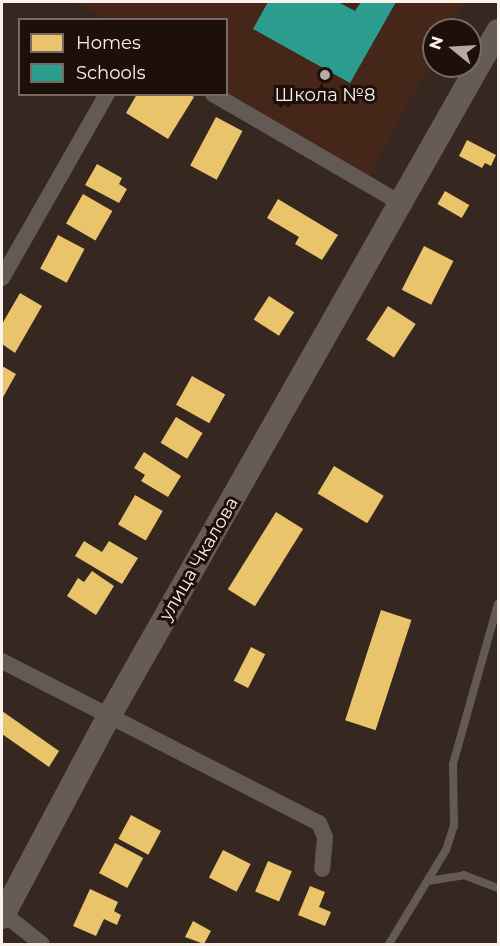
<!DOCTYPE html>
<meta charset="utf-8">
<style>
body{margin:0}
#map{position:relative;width:500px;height:946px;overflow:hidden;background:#362721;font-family:Montserrat,sans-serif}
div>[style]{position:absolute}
.built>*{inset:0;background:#462619}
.homes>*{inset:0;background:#e9c46a;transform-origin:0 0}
.schools>*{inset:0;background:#2a9d8f}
.lane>*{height:8px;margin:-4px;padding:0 4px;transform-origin:4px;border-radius:4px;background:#635a56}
.street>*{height:16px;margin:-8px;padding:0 8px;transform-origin:8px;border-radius:8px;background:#635a56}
.secondary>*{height:24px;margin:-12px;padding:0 12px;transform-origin:12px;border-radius:12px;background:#665b56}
.dots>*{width:16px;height:16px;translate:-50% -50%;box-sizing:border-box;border:3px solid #1d100b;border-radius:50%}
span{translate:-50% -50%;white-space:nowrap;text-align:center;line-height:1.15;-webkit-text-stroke:6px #1d100b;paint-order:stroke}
.poi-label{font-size:18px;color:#fdf1ed}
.street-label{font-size:18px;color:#fdf1ed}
.frame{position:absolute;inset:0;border:3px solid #fdf1ed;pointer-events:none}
.legend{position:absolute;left:18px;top:18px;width:210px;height:78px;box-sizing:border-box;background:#1d100b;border:2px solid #776a65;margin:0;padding:8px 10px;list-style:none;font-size:18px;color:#fdf1ed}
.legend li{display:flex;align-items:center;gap:12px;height:30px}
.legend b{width:30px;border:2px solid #776a65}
.north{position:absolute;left:422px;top:18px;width:60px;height:60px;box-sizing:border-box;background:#1d100b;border:2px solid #776a65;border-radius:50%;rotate:288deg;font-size:16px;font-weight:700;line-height:24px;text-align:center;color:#fdf1ed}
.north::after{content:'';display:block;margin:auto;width:21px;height:27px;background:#b7aaa6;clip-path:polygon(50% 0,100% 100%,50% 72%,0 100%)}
</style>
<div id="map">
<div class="built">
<i style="clip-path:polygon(75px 2px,464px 2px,449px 30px,434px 30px,434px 57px,368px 177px,227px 92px,226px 20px,105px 19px)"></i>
</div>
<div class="homes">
<i style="clip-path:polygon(137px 94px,189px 94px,194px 97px,168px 139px,126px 113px)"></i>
<i style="left:216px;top:117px;width:30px;height:55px;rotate:28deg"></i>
<i style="clip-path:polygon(467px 140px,496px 155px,491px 166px,485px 163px,482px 168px,459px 156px)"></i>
<i style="clip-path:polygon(97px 164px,122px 178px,119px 184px,127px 189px,119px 203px,85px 185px)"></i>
<i style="left:445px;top:191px;width:28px;height:15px;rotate:30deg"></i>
<i style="left:83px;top:194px;width:34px;height:34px;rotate:30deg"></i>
<i style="clip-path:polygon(278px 199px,338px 235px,322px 260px,295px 244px,299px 237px,267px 218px)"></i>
<i style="left:58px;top:235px;width:30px;height:38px;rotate:28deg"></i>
<i style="left:424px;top:246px;width:33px;height:49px;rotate:27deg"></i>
<i style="clip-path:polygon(20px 293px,42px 306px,15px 353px,2px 344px,2px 324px)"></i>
<i style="left:269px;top:296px;width:30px;height:28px;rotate:33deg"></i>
<i style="left:388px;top:306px;width:33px;height:40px;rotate:33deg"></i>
<i style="clip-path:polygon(2px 366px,16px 374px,2px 399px)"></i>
<i style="left:192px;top:376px;width:38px;height:33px;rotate:29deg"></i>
<i style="left:176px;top:417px;width:31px;height:30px;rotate:31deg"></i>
<i style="clip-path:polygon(144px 452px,181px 476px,168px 497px,141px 481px,145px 475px,134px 468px)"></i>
<i style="left:334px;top:466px;width:58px;height:32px;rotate:31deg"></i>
<i style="left:135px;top:495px;width:32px;height:34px;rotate:30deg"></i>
<i style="left:276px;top:512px;width:32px;height:91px;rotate:32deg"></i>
<i style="clip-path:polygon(84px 541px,102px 552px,109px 541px,138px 558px,122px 584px,75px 556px)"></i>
<i style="clip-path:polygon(92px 571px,114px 586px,96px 615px,67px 596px,78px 578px,84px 582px)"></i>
<i style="left:381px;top:610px;width:32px;height:116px;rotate:18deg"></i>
<i style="left:251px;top:647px;width:16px;height:38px;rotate:27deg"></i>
<i style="clip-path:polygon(2px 711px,59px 751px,49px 767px,2px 734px)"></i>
<i style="left:131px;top:815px;width:34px;height:27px;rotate:28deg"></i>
<i style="left:115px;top:843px;width:32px;height:34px;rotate:28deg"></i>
<i style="left:223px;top:850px;width:31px;height:31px;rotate:27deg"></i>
<i style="left:268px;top:861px;width:26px;height:33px;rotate:23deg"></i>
<i style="clip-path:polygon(310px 886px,325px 892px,319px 907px,331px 912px,325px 926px,298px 915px)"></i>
<i style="clip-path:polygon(90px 889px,118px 902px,114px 911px,121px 915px,117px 925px,104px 919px,96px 936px,73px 926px)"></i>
<i style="clip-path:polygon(193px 921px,211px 931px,204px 944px,185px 937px)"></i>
</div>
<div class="schools">
<i style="clip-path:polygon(268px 2px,338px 2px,355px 11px,361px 2px,396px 2px,350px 83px,253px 29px)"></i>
</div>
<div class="lane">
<i style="left:428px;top:881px;width:36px;rotate:-9deg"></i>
<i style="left:464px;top:875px;width:36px;rotate:21deg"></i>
<i style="left:389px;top:944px;width:110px;rotate:-58.8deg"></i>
<i style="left:446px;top:850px;width:25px;rotate:-72deg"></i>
<i style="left:454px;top:826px;width:62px;rotate:-90.9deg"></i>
<i style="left:453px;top:764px;width:166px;rotate:-74.3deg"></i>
</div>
<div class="street">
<i style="left:213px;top:94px;width:221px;rotate:30.2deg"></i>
<i style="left:2px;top:278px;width:212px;rotate:-60.3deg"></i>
<i style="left:2px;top:661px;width:356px;rotate:27.1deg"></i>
<i style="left:319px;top:823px;width:15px;rotate:67deg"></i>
<i style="left:325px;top:837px;width:32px;rotate:95deg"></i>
<i style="left:4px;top:914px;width:48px;rotate:38.3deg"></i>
</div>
<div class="secondary">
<i style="left:2px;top:917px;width:225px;rotate:-62deg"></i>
<i style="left:108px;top:718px;width:790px;rotate:-60.42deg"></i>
</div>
<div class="dots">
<i style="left:325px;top:75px;background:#b7aaa6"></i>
</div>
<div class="poi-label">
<span style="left:325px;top:95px">Школа №8</span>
</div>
<div class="street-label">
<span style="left:199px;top:559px;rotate:-60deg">улица Чкалова</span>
</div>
<div class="frame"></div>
<ul class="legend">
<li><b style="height:16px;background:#e9c46a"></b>Homes</li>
<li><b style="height:16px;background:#2a9d8f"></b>Schools</li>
</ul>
<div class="north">N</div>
</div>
